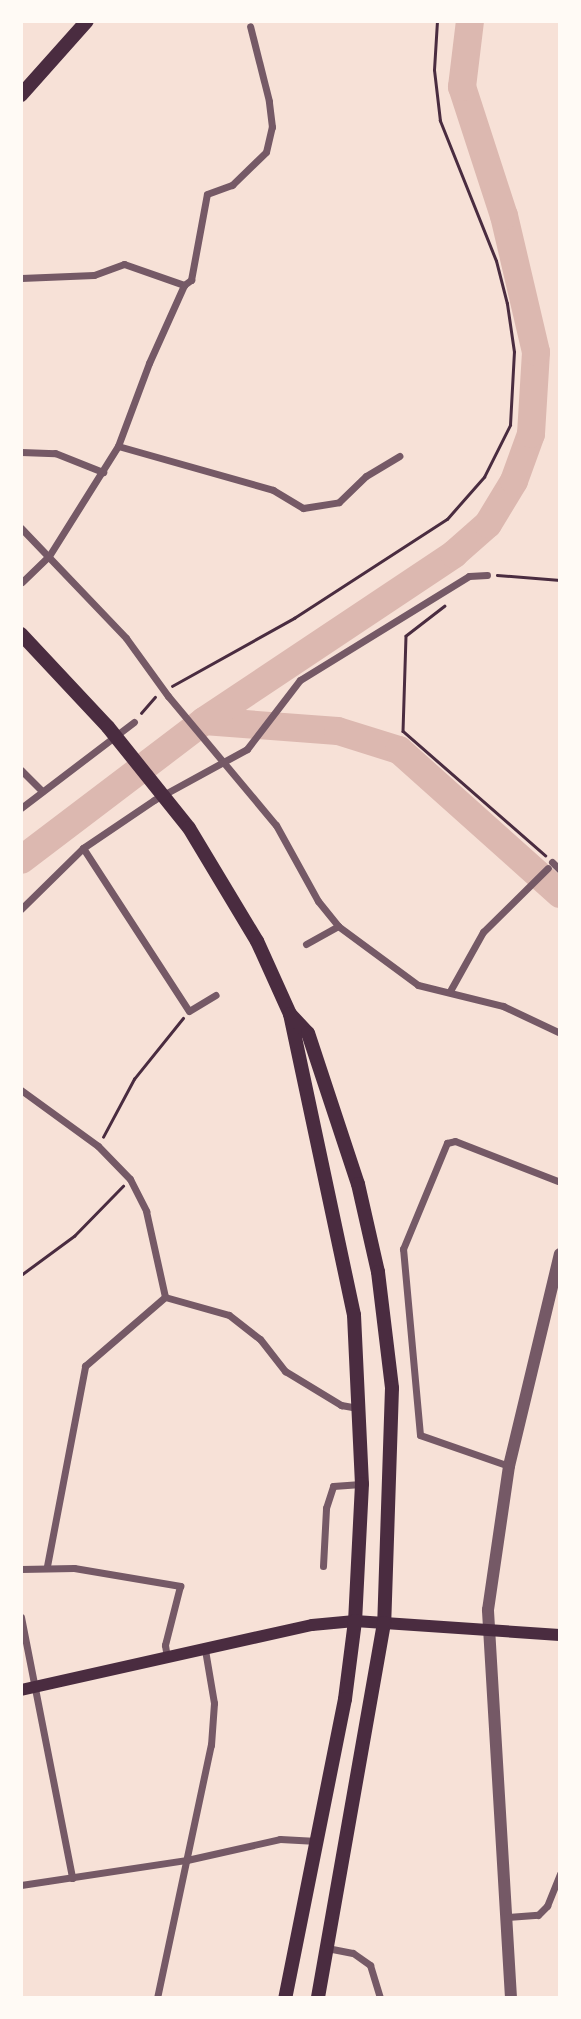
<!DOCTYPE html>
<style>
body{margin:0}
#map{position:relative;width:581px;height:2019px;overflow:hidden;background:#f7e1d7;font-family:Rubik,sans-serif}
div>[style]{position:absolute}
.river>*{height:28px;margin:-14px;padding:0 14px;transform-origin:14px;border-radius:14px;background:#dcb8b0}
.path>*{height:2.5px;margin:-1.25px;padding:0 1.25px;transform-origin:1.25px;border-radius:1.25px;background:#4a2c40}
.minor>*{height:7px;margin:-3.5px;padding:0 3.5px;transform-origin:3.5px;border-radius:3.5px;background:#755966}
.tertiary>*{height:12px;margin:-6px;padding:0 6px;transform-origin:6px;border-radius:6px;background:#755966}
.secondary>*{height:12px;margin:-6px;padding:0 6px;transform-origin:6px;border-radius:6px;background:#4a2c40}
.primary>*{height:14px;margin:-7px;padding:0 7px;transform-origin:7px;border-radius:7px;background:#4a2c40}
span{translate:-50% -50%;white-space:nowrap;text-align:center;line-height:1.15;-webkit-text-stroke:5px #fffaf5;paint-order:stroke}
.frame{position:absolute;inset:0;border:23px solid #fffaf5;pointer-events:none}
</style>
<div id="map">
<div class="river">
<i style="left:204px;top:721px;width:134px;rotate:4.3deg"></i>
<i style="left:338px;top:731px;width:64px;rotate:17.3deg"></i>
<i style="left:399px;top:750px;width:216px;rotate:41.8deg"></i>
<i style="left:21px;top:860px;width:230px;rotate:-37.2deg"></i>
<i style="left:204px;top:721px;width:301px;rotate:-33.7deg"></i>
<i style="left:454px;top:554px;width:45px;rotate:-41.4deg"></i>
<i style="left:488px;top:524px;width:50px;rotate:-58.8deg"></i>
<i style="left:514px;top:481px;width:50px;rotate:-70.1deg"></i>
<i style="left:531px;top:434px;width:82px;rotate:-86.5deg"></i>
<i style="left:536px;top:352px;width:140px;rotate:-103.2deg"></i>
<i style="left:504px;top:216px;width:136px;rotate:-108deg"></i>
<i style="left:462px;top:87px;width:66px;rotate:-83.1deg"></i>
</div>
<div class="path">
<i style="left:497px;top:575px;width:63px;rotate:4.5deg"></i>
<i style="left:445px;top:606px;width:49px;rotate:142.4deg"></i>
<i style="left:406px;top:636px;width:95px;rotate:91.8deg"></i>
<i style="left:403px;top:731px;width:189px;rotate:41.1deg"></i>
<i style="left:172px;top:686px;width:140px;rotate:-29.1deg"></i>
<i style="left:294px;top:618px;width:182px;rotate:-32.9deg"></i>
<i style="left:447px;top:519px;width:56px;rotate:-48.6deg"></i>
<i style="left:484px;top:477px;width:58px;rotate:-63.4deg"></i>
<i style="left:510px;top:425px;width:73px;rotate:-86.9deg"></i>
<i style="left:514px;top:352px;width:49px;rotate:-98.3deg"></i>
<i style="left:507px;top:304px;width:44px;rotate:-104.3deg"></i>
<i style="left:496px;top:261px;width:151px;rotate:-111.8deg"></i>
<i style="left:440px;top:121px;width:51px;rotate:-96.7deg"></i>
<i style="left:434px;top:70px;width:49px;rotate:-86.5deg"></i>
<i style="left:141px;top:713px;width:21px;rotate:-49deg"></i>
<i style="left:103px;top:1137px;width:66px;rotate:-61.9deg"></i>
<i style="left:134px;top:1079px;width:78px;rotate:-51.2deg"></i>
<i style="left:21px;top:1275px;width:66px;rotate:-36.3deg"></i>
<i style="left:74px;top:1236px;width:70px;rotate:-45.6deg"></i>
</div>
<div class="minor">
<i style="left:21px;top:278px;width:73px;rotate:-2.4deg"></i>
<i style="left:94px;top:275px;width:32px;rotate:-20deg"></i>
<i style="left:124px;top:264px;width:64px;rotate:19.3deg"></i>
<i style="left:118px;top:446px;width:89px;rotate:-69.5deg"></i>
<i style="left:149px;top:363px;width:85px;rotate:-65.8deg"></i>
<i style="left:184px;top:285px;width:9px;rotate:-36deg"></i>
<i style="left:191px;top:280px;width:87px;rotate:-79.5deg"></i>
<i style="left:207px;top:194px;width:27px;rotate:-20deg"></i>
<i style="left:232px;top:185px;width:47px;rotate:-44.1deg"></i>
<i style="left:266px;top:152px;width:26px;rotate:-77deg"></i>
<i style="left:272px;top:127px;width:26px;rotate:-97deg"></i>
<i style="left:269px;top:101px;width:77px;rotate:-104.2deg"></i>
<i style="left:21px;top:452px;width:34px;rotate:2deg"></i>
<i style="left:55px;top:453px;width:52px;rotate:21.6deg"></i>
<i style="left:21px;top:528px;width:152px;rotate:46.3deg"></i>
<i style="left:126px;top:638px;width:72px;rotate:54.1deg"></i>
<i style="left:168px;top:696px;width:168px;rotate:50.1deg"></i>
<i style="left:276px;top:825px;width:87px;rotate:61.1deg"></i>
<i style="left:318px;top:901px;width:32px;rotate:51deg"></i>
<i style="left:338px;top:926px;width:99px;rotate:36.4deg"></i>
<i style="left:418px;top:985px;width:88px;rotate:13.9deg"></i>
<i style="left:503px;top:1006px;width:63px;rotate:25.3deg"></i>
<i style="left:22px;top:582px;width:37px;rotate:-44deg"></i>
<i style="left:49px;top:556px;width:130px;rotate:-57.9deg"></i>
<i style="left:118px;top:446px;width:161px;rotate:15.8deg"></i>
<i style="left:273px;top:490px;width:35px;rotate:31deg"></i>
<i style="left:303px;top:508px;width:36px;rotate:-9deg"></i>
<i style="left:339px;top:502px;width:37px;rotate:-44deg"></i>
<i style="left:366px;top:476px;width:39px;rotate:-31deg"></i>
<i style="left:21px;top:770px;width:30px;rotate:45deg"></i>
<i style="left:21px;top:808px;width:142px;rotate:-37.3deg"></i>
<i style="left:83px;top:848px;width:194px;rotate:57deg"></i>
<i style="left:189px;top:1011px;width:31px;rotate:-31deg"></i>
<i style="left:552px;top:862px;width:11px;rotate:45deg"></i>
<i style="left:21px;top:909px;width:87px;rotate:-44.5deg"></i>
<i style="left:83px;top:848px;width:86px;rotate:-34.1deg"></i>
<i style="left:154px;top:800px;width:106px;rotate:-28.7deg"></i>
<i style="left:247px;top:749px;width:87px;rotate:-52.5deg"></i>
<i style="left:300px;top:680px;width:198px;rotate:-31.6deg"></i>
<i style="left:469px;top:576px;width:18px;rotate:-3deg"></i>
<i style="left:306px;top:944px;width:37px;rotate:-29deg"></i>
<i style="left:450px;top:991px;width:68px;rotate:-60.8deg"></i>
<i style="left:483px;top:932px;width:91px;rotate:-44.6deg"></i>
<i style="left:21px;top:1090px;width:95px;rotate:36deg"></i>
<i style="left:98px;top:1146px;width:46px;rotate:45.9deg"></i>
<i style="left:130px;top:1179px;width:36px;rotate:63deg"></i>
<i style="left:146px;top:1211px;width:88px;rotate:77.5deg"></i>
<i style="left:509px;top:1466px;width:94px;rotate:-160.8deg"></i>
<i style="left:420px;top:1435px;width:187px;rotate:-95.2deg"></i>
<i style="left:403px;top:1249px;width:115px;rotate:-67.5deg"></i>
<i style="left:447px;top:1143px;width:8px;rotate:-14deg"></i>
<i style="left:455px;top:1141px;width:113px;rotate:21.3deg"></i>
<i style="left:47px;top:1566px;width:204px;rotate:-79.2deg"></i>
<i style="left:85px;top:1366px;width:106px;rotate:-40.8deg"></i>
<i style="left:165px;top:1297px;width:66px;rotate:15.7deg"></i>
<i style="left:229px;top:1315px;width:39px;rotate:38deg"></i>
<i style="left:260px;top:1339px;width:41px;rotate:52deg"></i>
<i style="left:285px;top:1371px;width:66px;rotate:31.3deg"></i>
<i style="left:341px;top:1405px;width:17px;rotate:10deg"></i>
<i style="left:323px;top:1566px;width:58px;rotate:-87deg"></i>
<i style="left:326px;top:1508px;width:23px;rotate:-72deg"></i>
<i style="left:333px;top:1486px;width:28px;rotate:-4deg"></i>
<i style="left:21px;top:1569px;width:53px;rotate:-1.1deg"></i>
<i style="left:74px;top:1568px;width:108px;rotate:9.6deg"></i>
<i style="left:180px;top:1586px;width:61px;rotate:104.3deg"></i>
<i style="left:165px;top:1645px;width:12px;rotate:81deg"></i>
<i style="left:21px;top:1617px;width:266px;rotate:78.9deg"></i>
<i style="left:21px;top:1885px;width:168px;rotate:-8.6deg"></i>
<i style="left:187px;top:1860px;width:95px;rotate:-12.7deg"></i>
<i style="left:280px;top:1839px;width:37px;rotate:3deg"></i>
<i style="left:507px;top:1917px;width:31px;rotate:-4deg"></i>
<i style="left:538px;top:1915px;width:13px;rotate:-45deg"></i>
<i style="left:547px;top:1906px;width:35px;rotate:-68deg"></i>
<i style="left:327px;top:1948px;width:26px;rotate:11deg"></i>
<i style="left:353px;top:1953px;width:21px;rotate:35deg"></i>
<i style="left:370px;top:1965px;width:34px;rotate:73deg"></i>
<i style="left:157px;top:1998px;width:259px;rotate:-78deg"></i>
<i style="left:211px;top:1745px;width:42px;rotate:-85.9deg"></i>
<i style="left:214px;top:1703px;width:54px;rotate:-99.6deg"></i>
</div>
<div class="tertiary">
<i style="left:511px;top:1998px;width:389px;rotate:-93.4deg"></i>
<i style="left:488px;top:1610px;width:146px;rotate:-81.7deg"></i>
<i style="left:509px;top:1466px;width:218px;rotate:-76.5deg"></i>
</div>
<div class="secondary">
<i style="left:21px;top:1690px;width:298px;rotate:-12.6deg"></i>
<i style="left:312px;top:1625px;width:43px;rotate:-5.3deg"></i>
<i style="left:355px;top:1621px;width:205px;rotate:3.9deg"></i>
</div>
<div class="primary">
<i style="left:21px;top:95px;width:99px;rotate:-48.3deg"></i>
<i style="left:21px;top:634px;width:127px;rotate:46.9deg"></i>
<i style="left:108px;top:727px;width:129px;rotate:51.3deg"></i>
<i style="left:189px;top:828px;width:132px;rotate:59deg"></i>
<i style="left:257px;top:941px;width:80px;rotate:65.7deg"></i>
<i style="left:290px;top:1014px;width:308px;rotate:78deg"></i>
<i style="left:354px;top:1315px;width:169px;rotate:87.3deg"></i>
<i style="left:362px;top:1484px;width:137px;rotate:92.9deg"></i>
<i style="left:355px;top:1621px;width:79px;rotate:97.3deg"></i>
<i style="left:345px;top:1699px;width:305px;rotate:101.3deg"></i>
<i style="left:290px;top:1014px;width:26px;rotate:47deg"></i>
<i style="left:308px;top:1033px;width:159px;rotate:71.7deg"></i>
<i style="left:358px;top:1184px;width:90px;rotate:77.2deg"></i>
<i style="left:378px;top:1272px;width:117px;rotate:83.1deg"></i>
<i style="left:392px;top:1388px;width:235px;rotate:91.9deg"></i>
<i style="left:384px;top:1623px;width:381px;rotate:100deg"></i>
</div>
<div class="frame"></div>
</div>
